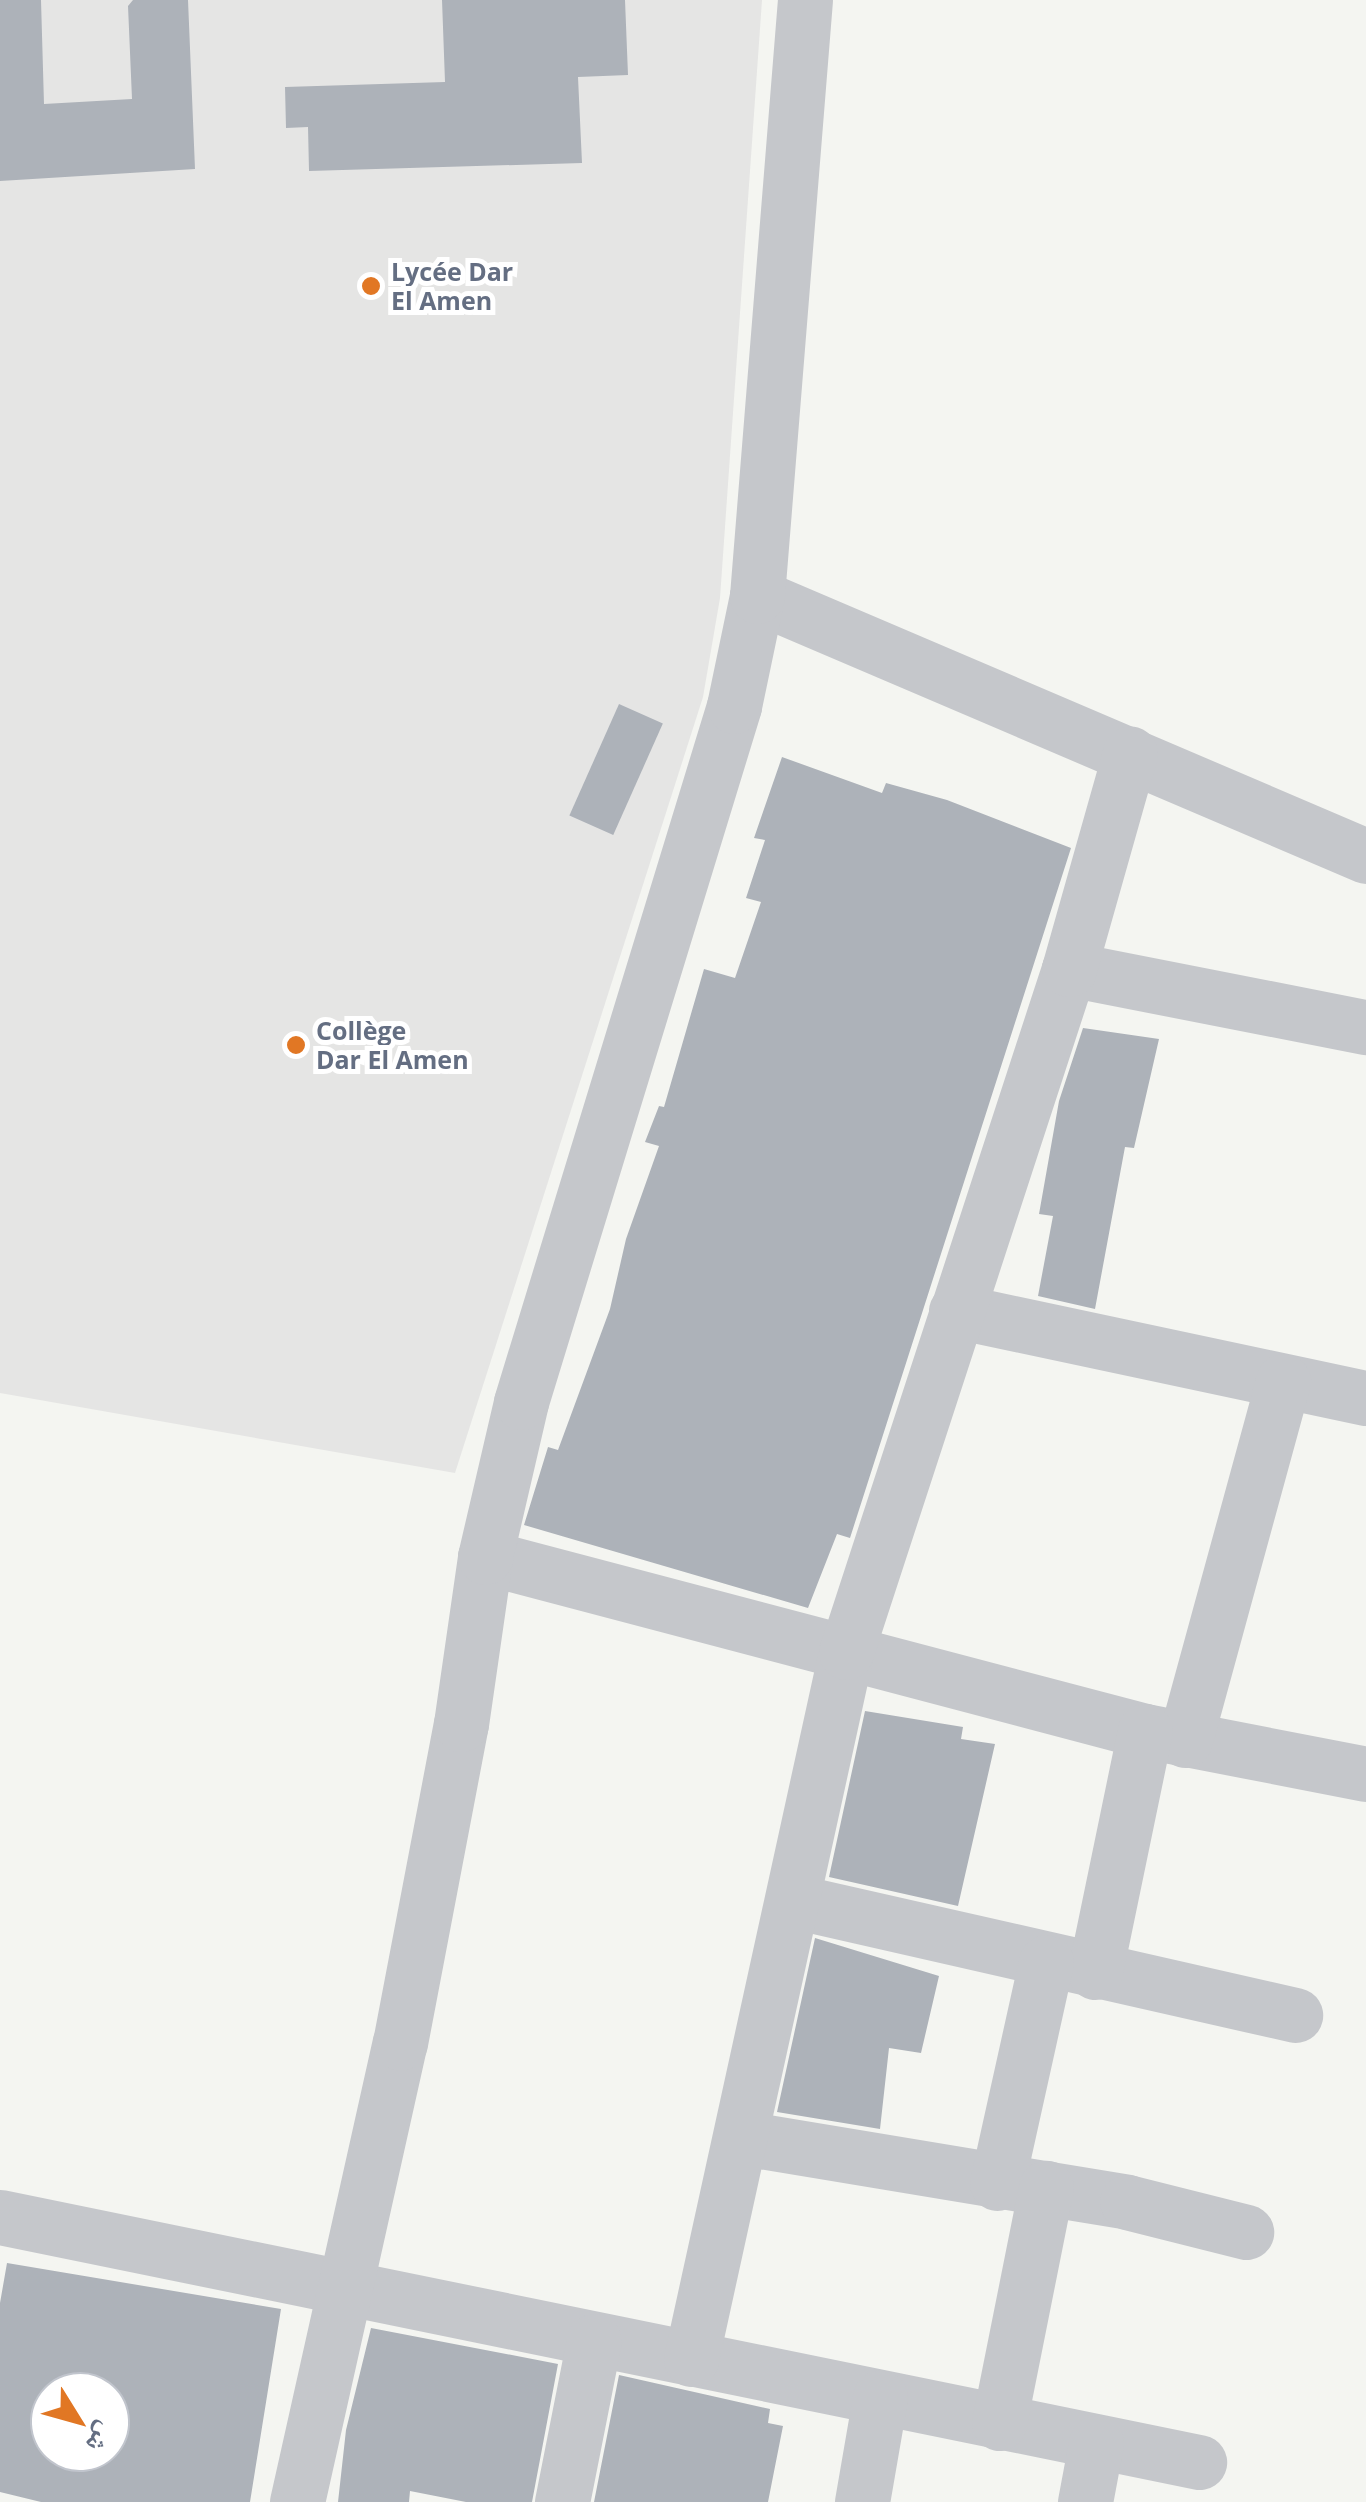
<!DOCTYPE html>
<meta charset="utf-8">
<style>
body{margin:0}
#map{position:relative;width:1366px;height:2502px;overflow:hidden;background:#f4f5f1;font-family:"Open Sans","Noto Naskh Arabic",sans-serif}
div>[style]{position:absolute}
.built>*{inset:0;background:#e5e5e4}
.building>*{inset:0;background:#adb2b9;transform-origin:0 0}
.minor>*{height:55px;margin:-27.5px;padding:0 27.5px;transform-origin:27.5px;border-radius:27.5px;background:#c5c7cb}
.dots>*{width:28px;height:28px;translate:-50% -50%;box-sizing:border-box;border:5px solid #fff;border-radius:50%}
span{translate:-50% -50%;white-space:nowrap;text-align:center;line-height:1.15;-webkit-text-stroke:10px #fff;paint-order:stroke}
.poi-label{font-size:25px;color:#646e82;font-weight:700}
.left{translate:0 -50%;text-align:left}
.north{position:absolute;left:30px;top:2372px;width:100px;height:100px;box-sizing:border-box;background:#fff;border:2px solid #c1c5cd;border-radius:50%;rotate:127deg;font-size:28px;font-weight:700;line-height:40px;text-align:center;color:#646e82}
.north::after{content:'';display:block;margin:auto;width:35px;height:45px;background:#e17724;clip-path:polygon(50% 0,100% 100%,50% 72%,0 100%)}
</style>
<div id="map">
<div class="built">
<i style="clip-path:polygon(0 0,762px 0,720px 598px,703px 697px,455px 1473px,0 1393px)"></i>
</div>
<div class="building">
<i style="clip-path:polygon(0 0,41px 0,44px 104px,132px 99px,128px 6px,133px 0,188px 0,195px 169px,0 181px)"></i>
<i style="clip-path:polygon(442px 0,625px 0,628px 75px,578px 77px,582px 163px,309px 171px,308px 127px,286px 128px,285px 87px,445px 82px)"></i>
<i style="left:619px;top:704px;width:48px;height:122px;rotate:24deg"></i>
<i style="clip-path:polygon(782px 757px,882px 793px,886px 783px,947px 800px,1071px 848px,850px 1538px,837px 1534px,808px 1608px,524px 1525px,548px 1447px,558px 1450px,610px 1309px,626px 1239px,659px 1146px,645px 1142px,659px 1106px,664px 1107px,704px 969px,735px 978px,761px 902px,746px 898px,765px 840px,754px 838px)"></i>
<i style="clip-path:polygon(1083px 1028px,1159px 1039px,1134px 1148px,1125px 1147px,1095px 1309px,1038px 1296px,1053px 1216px,1039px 1214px,1059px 1101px)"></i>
<i style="clip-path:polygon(865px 1711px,963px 1727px,961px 1739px,995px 1744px,958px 1906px,829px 1877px)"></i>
<i style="clip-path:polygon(815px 1938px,939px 1976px,921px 2053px,889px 2048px,880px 2129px,777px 2112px)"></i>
<i style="clip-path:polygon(evenodd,7px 2263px,281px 2309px,250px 2502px,41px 2502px,0 2492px,0 2303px,7px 2263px,50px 2392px,110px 2392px,110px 2452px,50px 2452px,50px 2392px)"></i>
<i style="clip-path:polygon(371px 2328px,558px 2364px,532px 2502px,466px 2502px,410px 2491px,409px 2502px,338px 2502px,346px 2430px)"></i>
<i style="clip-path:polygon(619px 2375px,770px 2409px,768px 2423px,783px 2426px,768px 2502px,594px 2502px)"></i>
</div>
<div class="minor">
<i style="left:757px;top:596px;width:662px;rotate:23.12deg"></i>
<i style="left:1069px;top:969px;width:303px;rotate:11.1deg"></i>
<i style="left:956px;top:1311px;width:419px;rotate:12deg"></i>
<i style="left:485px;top:1557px;width:683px;rotate:14.77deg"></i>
<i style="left:1145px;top:1731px;width:225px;rotate:11deg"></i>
<i style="left:1185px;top:1740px;width:372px;rotate:-74.7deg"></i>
<i style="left:793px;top:1901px;width:515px;rotate:12.79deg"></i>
<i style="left:1095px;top:1972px;width:246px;rotate:-78.3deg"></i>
<i style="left:742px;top:2138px;width:390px;rotate:9.4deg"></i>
<i style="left:1127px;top:2202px;width:123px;rotate:14.1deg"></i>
<i style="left:997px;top:2183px;width:226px;rotate:-77.5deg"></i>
<i style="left:0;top:2217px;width:1224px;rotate:11.55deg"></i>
<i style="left:691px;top:2359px;width:724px;rotate:-77.63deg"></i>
<i style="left:846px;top:1652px;width:718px;rotate:-71.92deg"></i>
<i style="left:1069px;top:969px;width:224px;rotate:-74.2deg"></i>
<i style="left:999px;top:2423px;width:240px;rotate:-78.7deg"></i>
<i style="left:297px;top:2502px;width:470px;rotate:-77.4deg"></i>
<i style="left:400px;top:2043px;width:325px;rotate:-79.2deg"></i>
<i style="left:461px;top:1724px;width:169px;rotate:-81.8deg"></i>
<i style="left:485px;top:1557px;width:159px;rotate:-76.9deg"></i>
<i style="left:521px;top:1402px;width:728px;rotate:-72.98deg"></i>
<i style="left:734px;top:706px;width:112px;rotate:-78.2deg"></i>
<i style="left:757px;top:596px;width:598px;rotate:-85.4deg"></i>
<i style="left:562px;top:2502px;width:164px;rotate:-78.8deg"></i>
<i style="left:862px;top:2502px;width:106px;rotate:-80.2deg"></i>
<i style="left:1085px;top:2502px;width:60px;rotate:-79.4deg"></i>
</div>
<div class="dots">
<i style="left:371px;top:286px;background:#e17724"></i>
<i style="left:296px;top:1045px;background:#e17724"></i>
</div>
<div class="poi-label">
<span class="left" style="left:391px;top:286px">Lycée Dar<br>El Amen</span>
<span class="left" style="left:316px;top:1045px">Collège<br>Dar El Amen</span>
</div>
<div class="north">ش</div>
</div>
